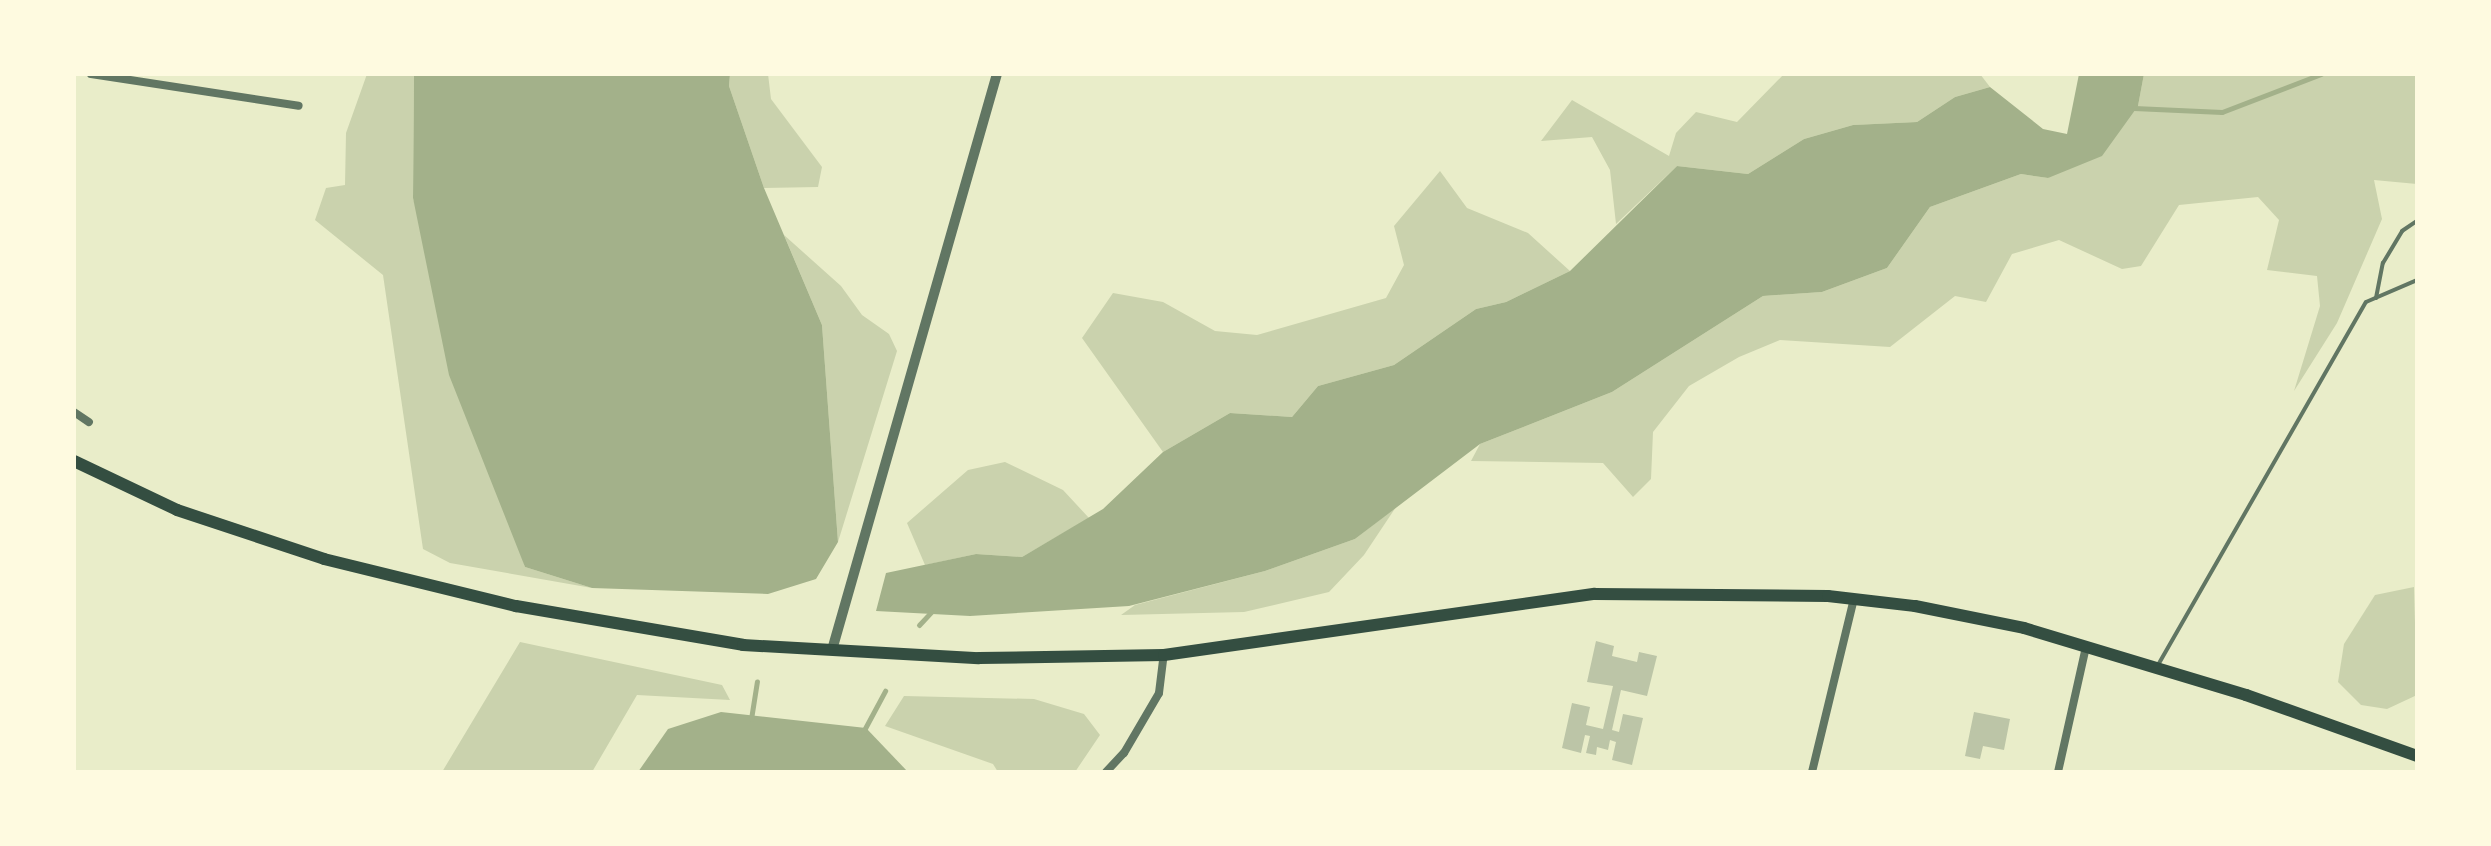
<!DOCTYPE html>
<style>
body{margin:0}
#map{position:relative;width:2491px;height:846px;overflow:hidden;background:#e9edc9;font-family:"Times New Roman",serif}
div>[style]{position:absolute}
.green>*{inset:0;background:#cad2ad}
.water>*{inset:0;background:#a3b18a}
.stream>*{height:5px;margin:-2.5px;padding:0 2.5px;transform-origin:2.5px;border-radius:2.5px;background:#a3b18a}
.building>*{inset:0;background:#bcc5a7}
.service>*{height:4px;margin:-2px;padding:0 2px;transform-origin:2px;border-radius:2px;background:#617663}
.minor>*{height:8px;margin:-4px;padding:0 4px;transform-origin:4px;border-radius:4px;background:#617663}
.tertiary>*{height:10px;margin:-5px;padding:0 5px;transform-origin:5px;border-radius:5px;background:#617663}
.primary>*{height:12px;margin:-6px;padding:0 6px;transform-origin:6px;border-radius:6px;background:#344e41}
span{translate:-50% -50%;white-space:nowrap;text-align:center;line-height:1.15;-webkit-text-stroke:8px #fefae0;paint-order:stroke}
.frame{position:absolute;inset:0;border:76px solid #fefae0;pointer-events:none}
</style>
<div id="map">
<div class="green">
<i style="clip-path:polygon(367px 74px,414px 74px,413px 198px,525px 567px,592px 588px,450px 563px,423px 549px,383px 275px,315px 220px,326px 188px,345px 185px,346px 133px)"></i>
<i style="clip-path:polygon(730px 74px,768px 74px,771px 99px,822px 167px,818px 187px,764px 188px,729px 86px)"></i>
<i style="clip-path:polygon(1784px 74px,1980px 74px,1990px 87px,1955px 97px,1917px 122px,1853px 125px,1804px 139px,1748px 174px,1677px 166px,1616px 224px,1610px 170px,1592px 137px,1541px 141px,1572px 100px,1669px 156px,1676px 133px,1696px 112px,1737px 122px)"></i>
<i style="clip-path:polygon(2144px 74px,2417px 74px,2417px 184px,2374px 180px,2382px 219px,2337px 323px,2294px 391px,2320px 306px,2317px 276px,2267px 270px,2279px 220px,2258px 197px,2179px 205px,2141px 266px,2122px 269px,2059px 240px,2012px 254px,1986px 302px,1955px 296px,1890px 347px,1780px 340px,1739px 357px,1689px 386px,1653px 432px,1651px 479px,1633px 497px,1603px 463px,1471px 461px,1480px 444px,1612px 392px,1763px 296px,1822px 292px,1887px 268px,1930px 207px,2021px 174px,2048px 178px,2138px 106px)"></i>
<i style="clip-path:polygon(1440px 171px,1467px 208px,1528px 233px,1570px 271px,1506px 302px,1476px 309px,1394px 365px,1318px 386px,1292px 417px,1230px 413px,1163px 452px,1082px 338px,1113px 293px,1163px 302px,1215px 331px,1257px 335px,1386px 298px,1404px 265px,1394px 226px)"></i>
<i style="clip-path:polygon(784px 235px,841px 286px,862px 315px,889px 334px,897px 351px,838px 542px,822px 325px)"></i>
<i style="clip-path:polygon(1005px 462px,1063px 490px,1089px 518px,1022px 557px,976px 554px,925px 565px,907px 523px,968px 470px)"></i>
<i style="clip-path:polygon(1396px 507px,1364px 555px,1329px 592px,1244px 612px,1121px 615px,1135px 605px,1265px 571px,1355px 539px)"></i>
<i style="clip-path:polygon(2414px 587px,2417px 695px,2387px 709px,2361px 705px,2338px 682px,2344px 644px,2375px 595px)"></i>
<i style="clip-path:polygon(520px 642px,722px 685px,730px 700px,637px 695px,592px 772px,442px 772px)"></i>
<i style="clip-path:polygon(904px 696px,1034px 699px,1084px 714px,1100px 735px,1075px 772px,998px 772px,993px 764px,885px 726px)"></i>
</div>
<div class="water">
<i style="clip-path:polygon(414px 74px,730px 74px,729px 86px,764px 188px,822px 325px,838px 542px,816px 579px,768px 594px,592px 588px,525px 567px,449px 375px,413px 198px)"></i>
<i style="clip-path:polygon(2079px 74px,2144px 74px,2138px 106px,2102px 156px,2048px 178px,2021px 174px,1930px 207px,1887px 268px,1822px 292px,1763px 296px,1612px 392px,1480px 444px,1355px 539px,1265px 571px,1129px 606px,970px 616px,876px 611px,886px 573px,976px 554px,1022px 557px,1103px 509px,1163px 452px,1230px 413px,1292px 417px,1318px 386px,1394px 365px,1476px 309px,1506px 302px,1570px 271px,1677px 166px,1748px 174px,1804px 139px,1853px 125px,1917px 122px,1955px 97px,1990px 87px,2043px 129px,2067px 134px)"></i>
<i style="clip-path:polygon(721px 712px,866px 728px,908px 772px,638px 772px,668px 729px)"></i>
</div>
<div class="stream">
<i style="left:2134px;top:108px;width:88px;rotate:2.6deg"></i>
<i style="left:2222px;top:112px;width:106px;rotate:-21deg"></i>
<i style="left:919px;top:625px;width:18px;rotate:-47deg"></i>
<i style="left:751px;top:719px;width:38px;rotate:-81deg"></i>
<i style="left:863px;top:732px;width:47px;rotate:-61.8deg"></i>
</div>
<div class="building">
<i style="clip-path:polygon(1596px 641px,1614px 646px,1612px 656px,1637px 662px,1639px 652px,1657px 656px,1647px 696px,1621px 690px,1612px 730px,1619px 732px,1623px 714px,1643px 718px,1632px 765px,1612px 760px,1616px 742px,1610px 740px,1608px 750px,1597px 747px,1596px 755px,1586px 753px,1590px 736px,1585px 735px,1581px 753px,1562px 748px,1572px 703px,1590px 707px,1586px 725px,1603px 729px,1613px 686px,1587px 682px)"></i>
<i style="clip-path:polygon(1974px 712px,2010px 719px,2004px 750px,1983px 746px,1980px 759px,1965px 756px)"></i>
</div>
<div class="service">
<i style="left:2376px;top:298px;width:36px;rotate:-79deg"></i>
<i style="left:2383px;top:263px;width:37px;rotate:-59deg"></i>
<i style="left:2402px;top:231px;width:18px;rotate:-34deg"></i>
<i style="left:2158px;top:665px;width:418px;rotate:-60.2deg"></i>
<i style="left:2366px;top:302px;width:56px;rotate:-23.3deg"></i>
</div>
<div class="minor">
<i style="left:91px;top:74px;width:210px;rotate:8.7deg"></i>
<i style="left:74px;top:412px;width:18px;rotate:34deg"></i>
<i style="left:1106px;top:772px;width:26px;rotate:-47deg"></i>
<i style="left:1124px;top:753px;width:69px;rotate:-59.7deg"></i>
<i style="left:1159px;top:693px;width:38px;rotate:-83deg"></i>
<i style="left:1812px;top:772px;width:179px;rotate:-76.4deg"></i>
<i style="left:2058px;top:772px;width:128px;rotate:-77.4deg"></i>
</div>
<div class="tertiary">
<i style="left:832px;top:650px;width:599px;rotate:-74.02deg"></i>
</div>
<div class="primary">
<i style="left:74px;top:461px;width:114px;rotate:25.4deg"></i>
<i style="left:177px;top:510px;width:155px;rotate:18.4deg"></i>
<i style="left:324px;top:559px;width:198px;rotate:13.8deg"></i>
<i style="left:516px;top:606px;width:230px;rotate:9.7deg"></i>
<i style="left:743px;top:645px;width:236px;rotate:3.2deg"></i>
<i style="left:979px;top:658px;width:185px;rotate:-0.9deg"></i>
<i style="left:1164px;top:655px;width:435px;rotate:-8.1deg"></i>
<i style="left:1595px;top:594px;width:233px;rotate:0.5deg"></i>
<i style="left:1828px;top:596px;width:88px;rotate:6.6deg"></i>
<i style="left:1915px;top:606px;width:111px;rotate:11.4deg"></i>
<i style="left:2024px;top:628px;width:232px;rotate:16.8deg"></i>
<i style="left:2246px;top:695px;width:182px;rotate:19.6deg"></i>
</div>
<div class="frame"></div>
</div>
